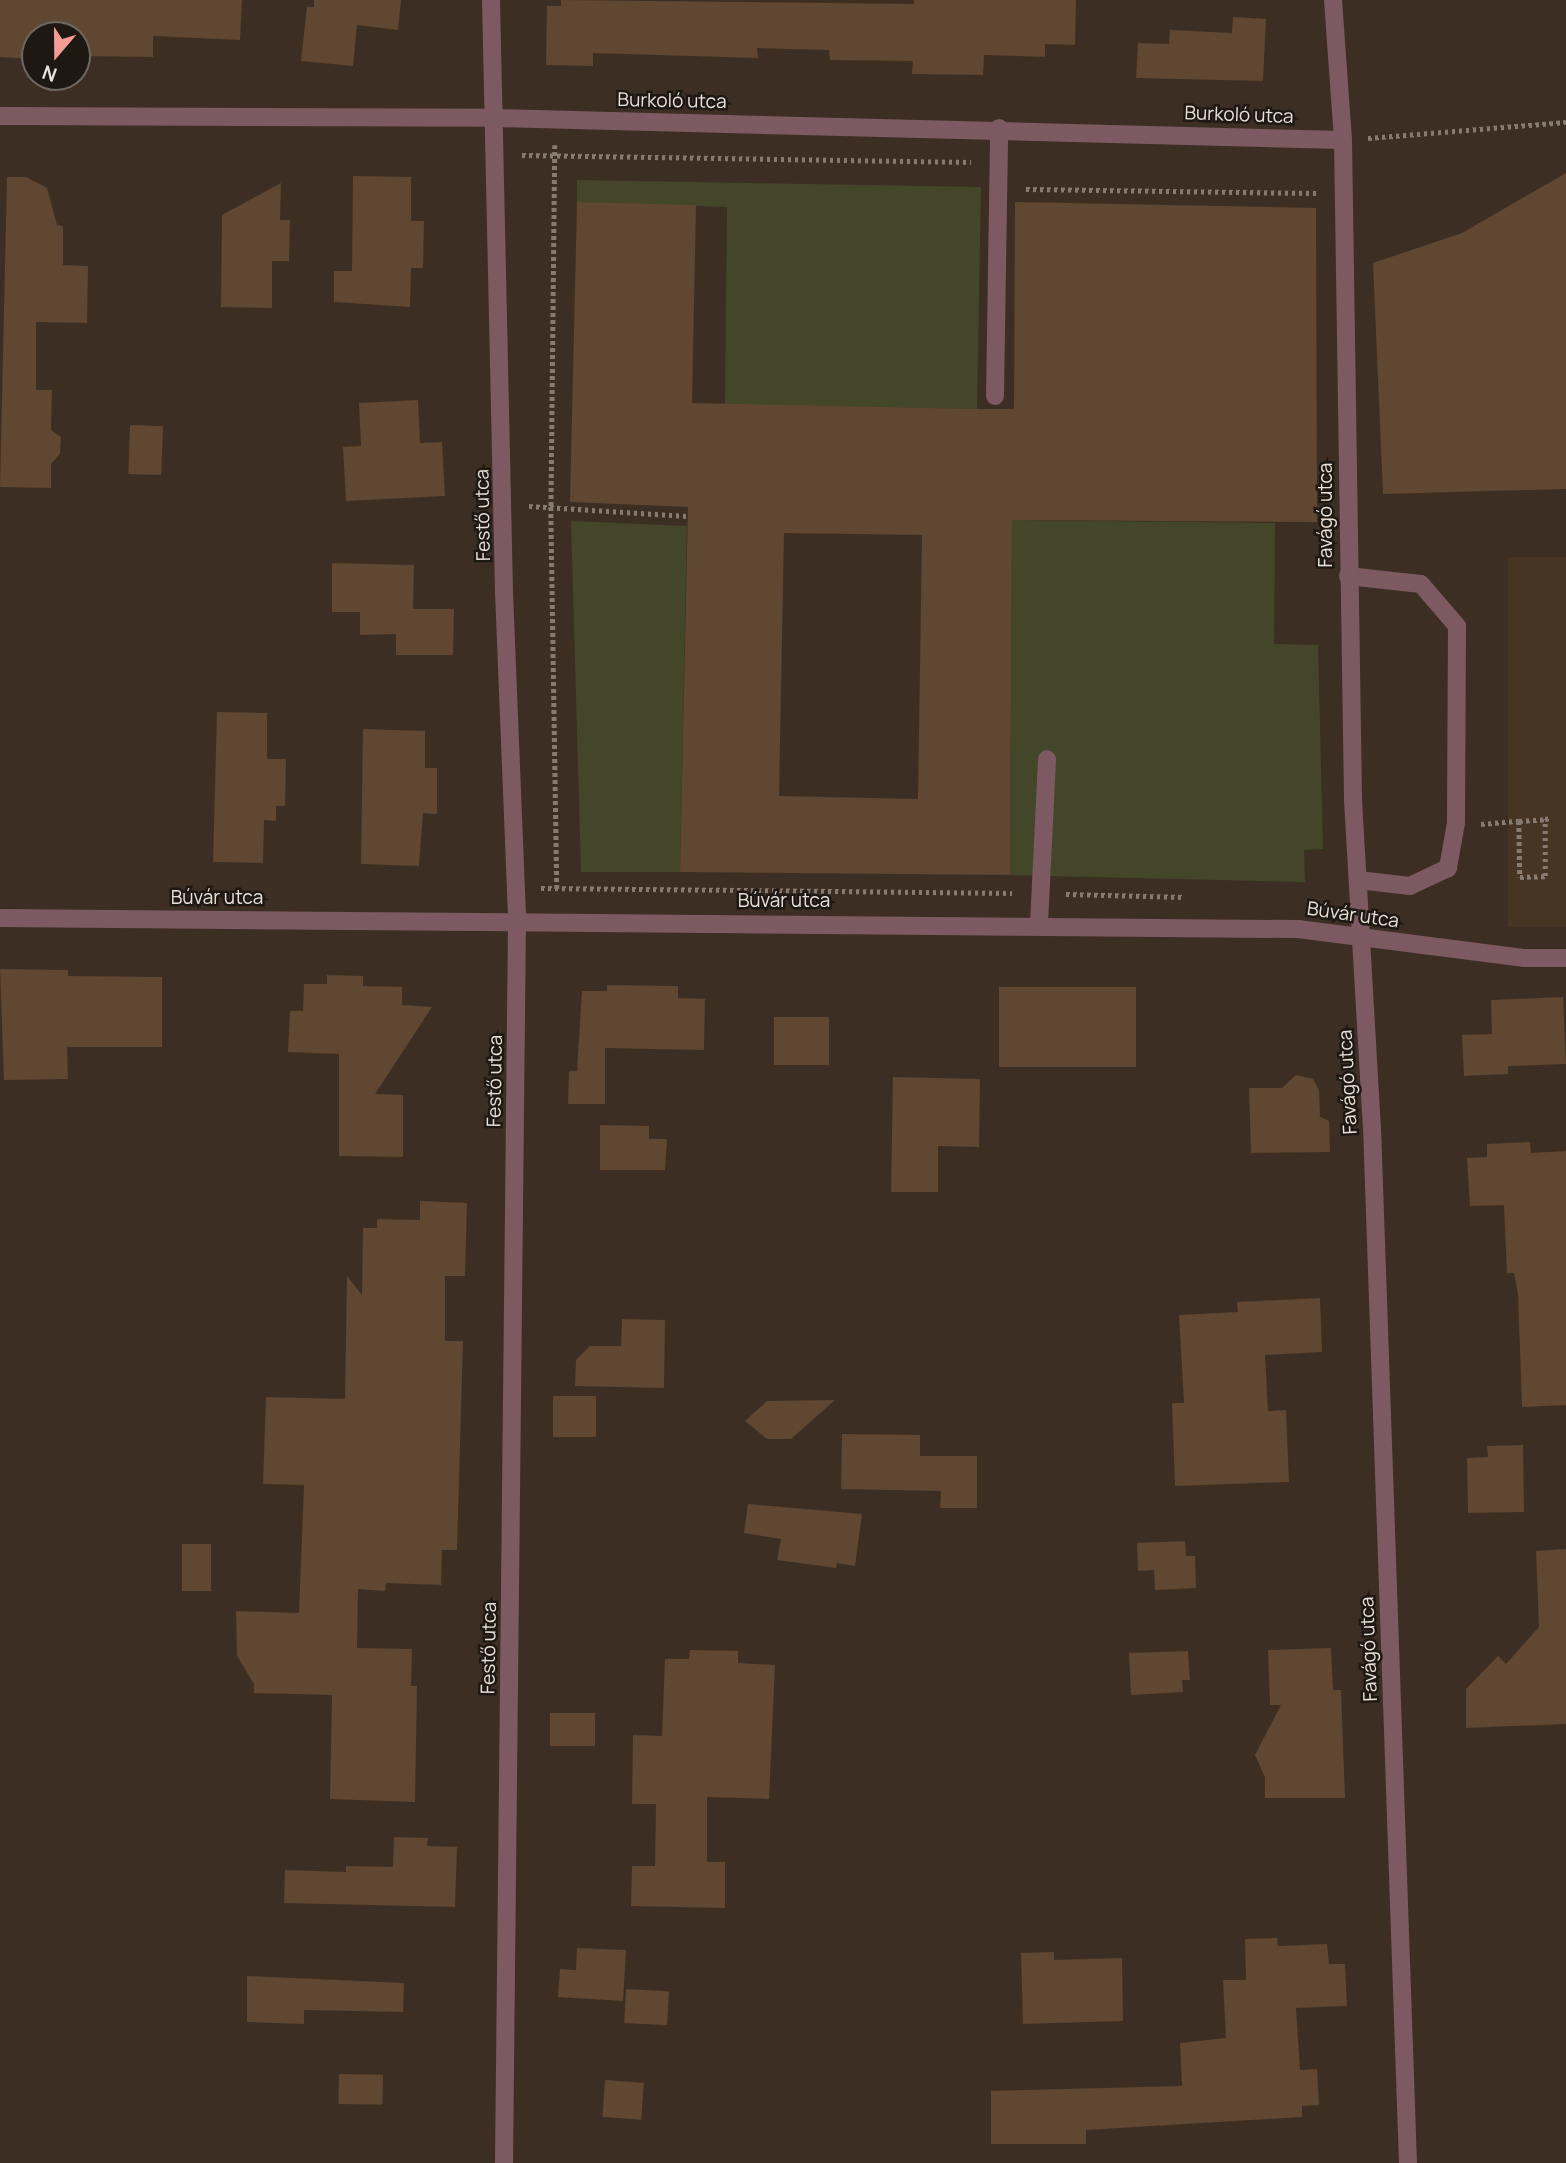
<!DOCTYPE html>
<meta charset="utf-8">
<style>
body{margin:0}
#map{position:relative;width:1566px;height:2163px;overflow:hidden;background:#3c2e23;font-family:Manrope,sans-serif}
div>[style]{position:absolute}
.built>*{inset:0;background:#473524;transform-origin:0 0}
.green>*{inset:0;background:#444629}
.building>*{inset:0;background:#5f4731;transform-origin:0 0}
.path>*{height:4.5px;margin-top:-2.25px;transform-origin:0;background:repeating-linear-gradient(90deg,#867b71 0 3.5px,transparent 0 7px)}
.service>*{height:18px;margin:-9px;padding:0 9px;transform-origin:9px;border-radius:9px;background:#7d5961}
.minor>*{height:18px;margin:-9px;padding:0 9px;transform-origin:9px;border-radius:9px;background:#7d5961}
span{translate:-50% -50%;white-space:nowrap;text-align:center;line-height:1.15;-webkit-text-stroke:5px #1e1813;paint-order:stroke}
.street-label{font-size:19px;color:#e9e0d8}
.north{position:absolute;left:21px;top:21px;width:70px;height:70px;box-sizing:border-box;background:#1e1813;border:2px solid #6f6862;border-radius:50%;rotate:200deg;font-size:19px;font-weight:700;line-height:28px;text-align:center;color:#e9e0d8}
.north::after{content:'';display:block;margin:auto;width:24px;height:32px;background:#f59c96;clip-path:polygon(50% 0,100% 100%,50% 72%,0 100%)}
</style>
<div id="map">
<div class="built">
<i style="left:1566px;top:557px;width:370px;height:58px;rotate:90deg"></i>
</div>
<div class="green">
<i style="clip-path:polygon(577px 180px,981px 187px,977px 409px,725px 405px,727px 207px,577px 202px)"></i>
<i style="clip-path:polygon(1012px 520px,1275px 523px,1274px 644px,1318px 645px,1323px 849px,1304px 850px,1305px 882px,1010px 875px)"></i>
<i style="clip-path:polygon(571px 521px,687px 526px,680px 872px,581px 872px)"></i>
</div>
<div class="building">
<i style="clip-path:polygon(0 0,242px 0,240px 40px,153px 36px,153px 57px,77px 56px,77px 35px,35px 35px,35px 59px,0 57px)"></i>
<i style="clip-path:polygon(314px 0,401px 0,398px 30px,357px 25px,353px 66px,301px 61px,307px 7px,314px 7px)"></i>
<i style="clip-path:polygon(561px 0,914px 4px,914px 0,1076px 0,1075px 45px,1045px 44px,1045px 57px,984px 55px,983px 75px,912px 74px,913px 61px,830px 60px,829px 50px,757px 48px,758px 58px,593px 53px,593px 66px,546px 65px,547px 6px,561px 6px)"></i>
<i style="clip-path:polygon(1233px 17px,1266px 19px,1263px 81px,1136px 78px,1138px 43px,1169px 44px,1170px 30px,1232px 33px)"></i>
<i style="clip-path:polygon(1566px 173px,1566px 489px,1383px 494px,1373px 263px,1462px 233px)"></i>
<i style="clip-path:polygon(353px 176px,411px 177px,411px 221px,424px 221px,423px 268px,411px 268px,410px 307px,334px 302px,334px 271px,352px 271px)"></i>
<i style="clip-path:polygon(7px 177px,26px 177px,47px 188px,57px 225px,63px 226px,63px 265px,88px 266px,87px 323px,36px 322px,36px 390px,52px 390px,51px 430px,61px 437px,60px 454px,51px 464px,51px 488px,0 487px)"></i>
<i style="clip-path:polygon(281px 183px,280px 220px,290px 220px,289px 261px,272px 261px,272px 308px,221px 307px,222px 215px)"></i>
<i style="clip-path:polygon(evenodd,577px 202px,696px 205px,692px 403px,977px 409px,1014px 409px,1015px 202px,1316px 208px,1317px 522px,1012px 520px,1010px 875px,680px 872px,688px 507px,570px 502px,577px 202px,784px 533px,922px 535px,918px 799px,779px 796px,784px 533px)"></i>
<i style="clip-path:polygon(418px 400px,420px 443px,442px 442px,445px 496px,346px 501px,343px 447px,361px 446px,359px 403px)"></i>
<i style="left:130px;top:425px;width:33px;height:49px;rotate:2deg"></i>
<i style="clip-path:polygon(332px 563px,414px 565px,413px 609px,454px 609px,453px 655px,396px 655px,396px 634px,360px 635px,360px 612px,332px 612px)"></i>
<i style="clip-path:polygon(217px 712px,267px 713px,267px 759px,286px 759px,285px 806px,276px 806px,276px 821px,264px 820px,263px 863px,213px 862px)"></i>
<i style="clip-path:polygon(363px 729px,425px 731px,425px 768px,437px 768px,437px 814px,423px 813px,419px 866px,361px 864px)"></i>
<i style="clip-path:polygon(0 969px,68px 970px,68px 976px,162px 977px,162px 1047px,67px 1047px,68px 1079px,4px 1080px)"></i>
<i style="clip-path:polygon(327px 975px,363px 976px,363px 986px,402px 987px,402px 1005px,432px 1007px,375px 1094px,403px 1095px,403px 1157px,339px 1156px,339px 1054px,288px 1052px,290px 1011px,303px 1011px,304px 984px,327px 984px)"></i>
<i style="clip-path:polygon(607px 985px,678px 986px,678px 998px,705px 999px,704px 1050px,605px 1048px,605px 1104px,568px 1104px,569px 1071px,577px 1071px,582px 991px,607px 991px)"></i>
<i style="left:999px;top:987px;width:137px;height:80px"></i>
<i style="clip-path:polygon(1563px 997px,1566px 1064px,1508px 1066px,1508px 1074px,1464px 1076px,1462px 1035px,1492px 1034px,1491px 1000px)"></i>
<i style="left:774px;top:1017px;width:55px;height:48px"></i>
<i style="clip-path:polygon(1296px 1075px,1313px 1079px,1319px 1090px,1320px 1117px,1329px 1121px,1330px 1152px,1251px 1153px,1249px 1088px,1282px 1088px)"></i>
<i style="clip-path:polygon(893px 1077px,980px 1079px,979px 1147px,938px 1146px,938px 1192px,891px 1192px)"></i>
<i style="clip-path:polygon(600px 1125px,649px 1126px,649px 1139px,667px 1139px,665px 1170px,600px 1170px)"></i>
<i style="clip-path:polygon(1530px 1142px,1531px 1153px,1566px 1151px,1566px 1405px,1522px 1407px,1518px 1294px,1514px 1273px,1507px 1273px,1504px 1205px,1470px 1206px,1467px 1158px,1487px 1157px,1487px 1144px)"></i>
<i style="clip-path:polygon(420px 1201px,467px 1203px,465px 1276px,445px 1276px,445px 1341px,463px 1341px,457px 1550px,442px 1550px,441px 1585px,386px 1583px,385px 1591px,358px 1589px,357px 1648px,412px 1649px,411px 1686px,417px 1686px,415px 1802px,330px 1799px,332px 1695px,254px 1693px,254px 1684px,237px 1656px,236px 1611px,299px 1613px,304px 1485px,263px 1484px,266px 1397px,345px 1399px,347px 1276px,362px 1295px,363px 1228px,377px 1228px,377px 1219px,420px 1220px)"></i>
<i style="clip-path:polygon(1320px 1298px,1322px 1352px,1265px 1355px,1268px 1411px,1286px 1410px,1289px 1482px,1175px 1486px,1172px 1403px,1184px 1403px,1179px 1315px,1238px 1312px,1237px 1302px)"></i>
<i style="clip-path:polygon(622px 1319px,665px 1320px,664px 1388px,575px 1386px,576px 1360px,590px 1346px,621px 1346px)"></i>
<i style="left:553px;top:1396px;width:43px;height:41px"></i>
<i style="clip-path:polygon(835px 1400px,791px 1439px,767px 1439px,745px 1421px,767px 1401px)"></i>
<i style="clip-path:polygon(842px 1434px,920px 1435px,920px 1456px,977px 1456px,977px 1508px,940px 1508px,941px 1491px,841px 1489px)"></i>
<i style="clip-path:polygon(1523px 1445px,1524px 1512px,1468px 1513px,1467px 1458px,1488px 1457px,1487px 1446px)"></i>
<i style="clip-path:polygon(748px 1504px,862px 1514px,855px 1566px,837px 1563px,836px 1568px,777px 1560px,781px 1539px,744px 1533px)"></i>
<i style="clip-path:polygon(1185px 1541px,1186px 1556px,1195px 1556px,1196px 1588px,1155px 1590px,1154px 1570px,1138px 1571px,1137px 1543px)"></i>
<i style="left:211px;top:1544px;width:47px;height:29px;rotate:90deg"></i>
<i style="clip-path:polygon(1566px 1549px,1566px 1724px,1466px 1728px,1466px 1689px,1498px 1656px,1506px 1664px,1539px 1627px,1536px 1551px)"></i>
<i style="clip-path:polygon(1331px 1648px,1333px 1690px,1341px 1690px,1345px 1798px,1265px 1798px,1265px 1777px,1255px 1755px,1281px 1705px,1270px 1705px,1268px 1650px)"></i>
<i style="clip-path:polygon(690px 1650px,738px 1651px,738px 1663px,775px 1665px,769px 1799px,707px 1797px,707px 1862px,725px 1862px,725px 1908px,631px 1906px,632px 1866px,655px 1866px,656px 1804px,632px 1804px,633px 1735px,662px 1736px,665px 1659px,689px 1659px)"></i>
<i style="clip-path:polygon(1188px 1651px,1190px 1680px,1182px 1680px,1183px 1692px,1131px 1695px,1129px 1653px)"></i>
<i style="left:550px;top:1713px;width:45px;height:33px"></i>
<i style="clip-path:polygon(394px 1837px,428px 1838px,427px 1846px,457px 1847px,455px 1907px,284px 1903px,285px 1870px,346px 1872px,346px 1866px,393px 1867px)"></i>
<i style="clip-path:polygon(1277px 1938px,1278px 1946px,1327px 1944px,1329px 1964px,1345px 1964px,1347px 2006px,1296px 2008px,1300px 2070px,1317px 2069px,1319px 2105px,1302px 2106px,1302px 2117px,1086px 2130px,1086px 2144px,991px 2144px,991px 2091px,1182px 2086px,1180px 2043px,1226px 2038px,1223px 1980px,1246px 1980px,1245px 1939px)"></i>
<i style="clip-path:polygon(577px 1948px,626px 1950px,623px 2001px,558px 1997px,560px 1969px,576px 1970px)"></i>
<i style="clip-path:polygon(1054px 1952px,1054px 1960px,1122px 1958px,1123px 2021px,1023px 2024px,1021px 1953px)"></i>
<i style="clip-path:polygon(247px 1976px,404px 1983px,403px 2012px,304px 2010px,304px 2024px,247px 2022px)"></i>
<i style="left:626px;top:1989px;width:43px;height:34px;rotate:3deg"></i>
<i style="left:339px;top:2074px;width:44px;height:30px;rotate:1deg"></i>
<i style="left:605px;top:2080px;width:39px;height:37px;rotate:4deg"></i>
</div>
<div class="path">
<i style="left:1368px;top:138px;width:199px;rotate:-4.6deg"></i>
<i style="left:555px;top:145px;width:362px;rotate:90.6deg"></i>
<i style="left:551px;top:507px;width:382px;rotate:89.1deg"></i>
<i style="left:522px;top:155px;width:449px;rotate:0.9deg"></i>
<i style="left:1026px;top:189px;width:291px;rotate:0.8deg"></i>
<i style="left:529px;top:506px;width:158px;rotate:3.6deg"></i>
<i style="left:1519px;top:821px;width:26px;rotate:-4deg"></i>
<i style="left:1481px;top:824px;width:38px;rotate:-5deg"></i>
<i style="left:1519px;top:821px;width:56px;rotate:89deg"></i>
<i style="left:1520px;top:877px;width:25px;rotate:-2deg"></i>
<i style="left:1545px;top:876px;width:57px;rotate:-90deg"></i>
<i style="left:1545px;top:819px;width:6px;rotate:-9deg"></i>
<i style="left:541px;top:888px;width:471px;rotate:0.6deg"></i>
<i style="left:1066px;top:894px;width:118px;rotate:1.5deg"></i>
</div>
<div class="service">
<i style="left:995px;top:396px;width:268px;rotate:-89.1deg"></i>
<i style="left:1348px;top:576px;width:73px;rotate:6.3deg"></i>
<i style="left:1421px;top:584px;width:55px;rotate:49.4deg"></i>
<i style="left:1457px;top:626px;width:197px;rotate:90.3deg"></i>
<i style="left:1456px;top:823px;width:46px;rotate:100.1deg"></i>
<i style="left:1448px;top:868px;width:42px;rotate:154.7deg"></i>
<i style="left:1410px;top:886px;width:52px;rotate:-173.4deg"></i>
<i style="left:1039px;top:924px;width:165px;rotate:-87.2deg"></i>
</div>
<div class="minor">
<i style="left:491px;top:0;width:592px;rotate:88.74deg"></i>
<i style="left:504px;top:592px;width:329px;rotate:87.7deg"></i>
<i style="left:517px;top:921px;width:1242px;rotate:90.6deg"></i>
<i style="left:1333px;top:0;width:140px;rotate:85.9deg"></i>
<i style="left:1343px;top:140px;width:660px;rotate:89.13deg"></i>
<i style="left:1353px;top:800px;width:328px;rotate:86.7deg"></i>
<i style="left:1372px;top:1127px;width:1037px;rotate:88.01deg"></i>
<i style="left:0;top:116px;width:495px;rotate:0.2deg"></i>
<i style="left:495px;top:118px;width:848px;rotate:1.49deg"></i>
<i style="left:0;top:918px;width:1298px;rotate:0.49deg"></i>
<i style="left:1298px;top:929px;width:227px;rotate:7.3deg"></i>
<i style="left:1523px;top:958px;width:43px"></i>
</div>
<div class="street-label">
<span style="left:672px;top:101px;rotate:1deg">Burkoló utca</span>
<span style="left:1239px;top:115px;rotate:2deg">Burkoló utca</span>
<span style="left:483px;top:515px;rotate:-91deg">Festő utca</span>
<span style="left:1326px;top:515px;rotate:-90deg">Favágó utca</span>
<span style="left:217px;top:898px">Búvár utca</span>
<span style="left:784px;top:901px">Búvár utca</span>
<span style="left:1353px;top:915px;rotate:8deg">Búvár utca</span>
<span style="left:495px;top:1081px;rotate:-89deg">Festő utca</span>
<span style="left:1348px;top:1082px;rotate:-93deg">Favágó utca</span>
<span style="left:489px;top:1648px;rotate:-89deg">Festő utca</span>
<span style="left:1369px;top:1649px;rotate:-92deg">Favágó utca</span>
</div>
<div class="north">N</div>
</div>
